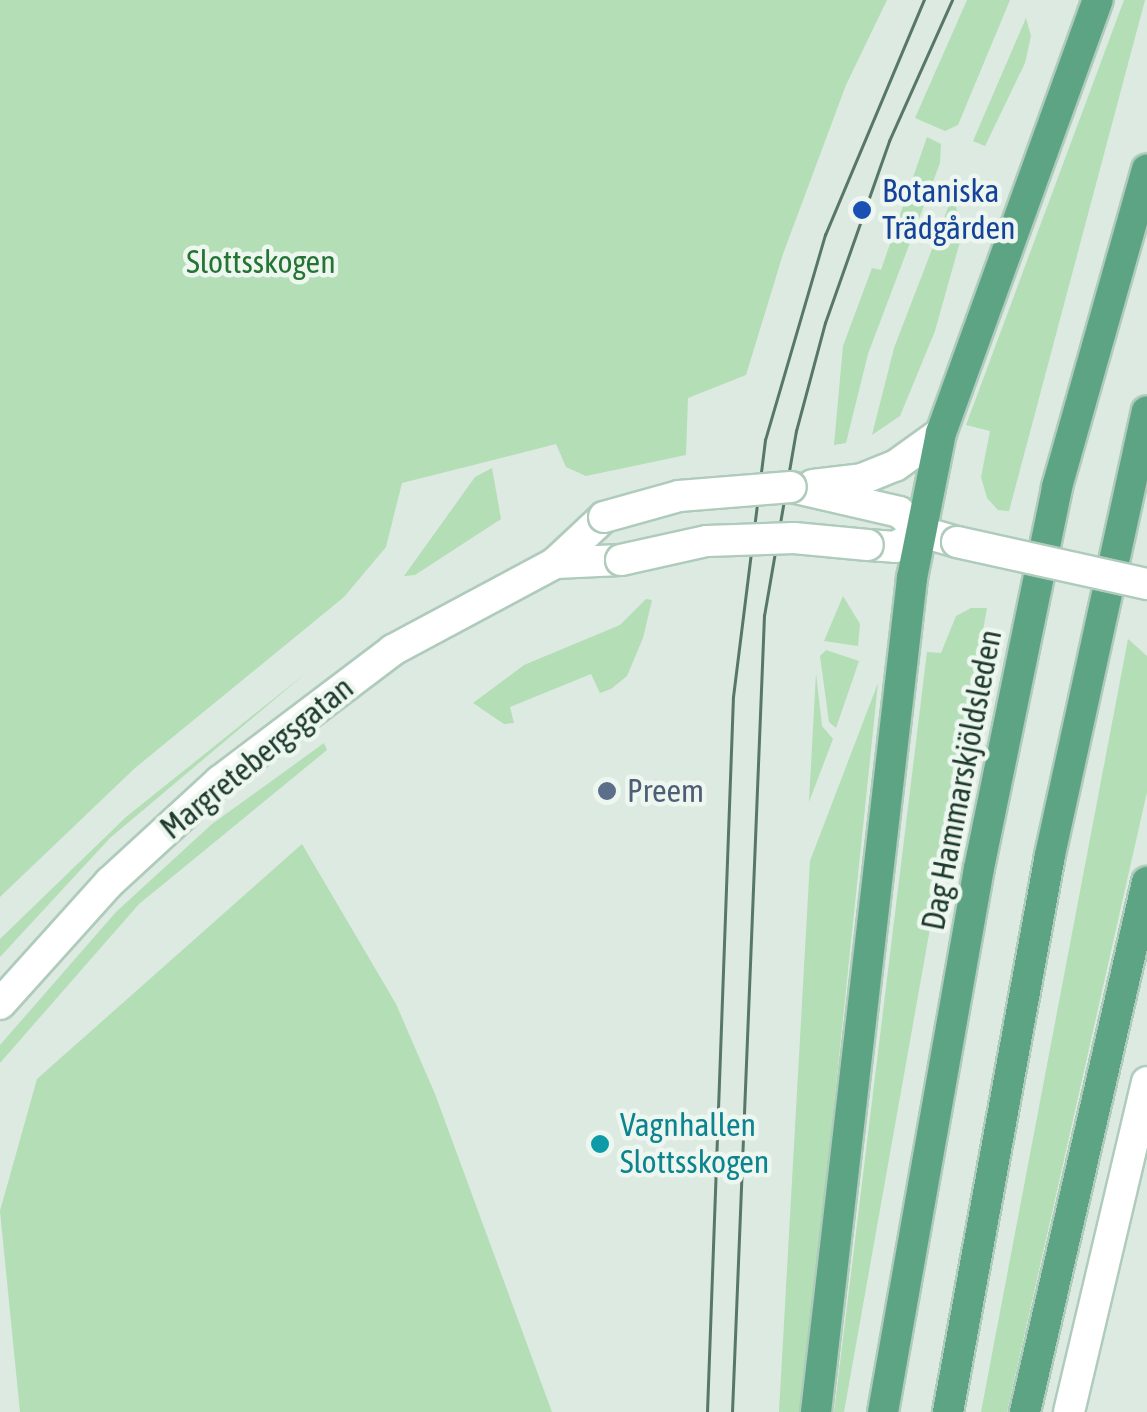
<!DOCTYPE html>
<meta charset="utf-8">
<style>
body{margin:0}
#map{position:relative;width:1147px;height:1412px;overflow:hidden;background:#ddeae1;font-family:"Asap Condensed",sans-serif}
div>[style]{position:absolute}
.green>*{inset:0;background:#b3deb6}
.roads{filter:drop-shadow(2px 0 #afcbbb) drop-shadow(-2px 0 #afcbbb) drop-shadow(0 2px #afcbbb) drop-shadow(0 -2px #afcbbb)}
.minor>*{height:30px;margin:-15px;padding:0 15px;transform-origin:15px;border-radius:15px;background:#fff}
.secondary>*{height:30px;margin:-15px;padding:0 15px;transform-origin:15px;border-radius:15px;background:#fff}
.primary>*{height:30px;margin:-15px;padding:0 15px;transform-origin:15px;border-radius:15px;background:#5da484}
.tram>*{height:2.5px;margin:-1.25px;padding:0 1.25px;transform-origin:1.25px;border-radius:1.25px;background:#577768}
.bridges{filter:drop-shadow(2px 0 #afcbbb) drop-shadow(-2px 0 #afcbbb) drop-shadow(0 2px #afcbbb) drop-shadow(0 -2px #afcbbb)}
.secondary-bridge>*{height:30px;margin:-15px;padding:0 15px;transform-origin:15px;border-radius:15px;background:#fff}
.dots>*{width:28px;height:28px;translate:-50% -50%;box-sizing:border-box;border:5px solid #edf7f0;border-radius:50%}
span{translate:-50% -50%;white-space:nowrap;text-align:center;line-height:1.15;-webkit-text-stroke:9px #edf7f0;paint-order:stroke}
.transit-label{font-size:32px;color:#164399}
.left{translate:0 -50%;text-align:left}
.park-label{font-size:32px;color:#257434}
.street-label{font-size:32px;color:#1d3a2d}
.service-label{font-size:32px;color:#4e5e75}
.culture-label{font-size:32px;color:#0d838f}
</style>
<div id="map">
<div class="green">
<i style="clip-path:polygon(0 0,887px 0,846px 85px,783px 254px,746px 375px,688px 398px,686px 455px,586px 476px,566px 467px,556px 444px,402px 483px,386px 547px,344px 597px,135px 768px,0 897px)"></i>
<i style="clip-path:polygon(967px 0,1010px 0,958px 125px,945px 131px,915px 118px)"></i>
<i style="clip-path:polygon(1124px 0,1145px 0,1009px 511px,998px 510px,987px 498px,981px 477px,990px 431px,966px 425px)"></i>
<i style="clip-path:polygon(1026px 18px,1031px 36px,1025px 63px,985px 146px,973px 141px)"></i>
<i style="clip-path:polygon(927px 137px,941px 144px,940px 163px,868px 354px,846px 443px,834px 445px,843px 346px,872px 268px,881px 270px)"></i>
<i style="clip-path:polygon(954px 192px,961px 238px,935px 331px,900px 416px,872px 435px,894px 348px)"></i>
<i style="clip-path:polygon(492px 468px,501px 519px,415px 575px,404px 576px,475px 477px)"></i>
<i style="clip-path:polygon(843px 596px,860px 624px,858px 646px,824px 641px)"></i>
<i style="clip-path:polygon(646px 599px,652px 600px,643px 638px,627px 676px,611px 689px,600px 693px,591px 674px,510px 707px,514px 723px,504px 724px,473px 703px,524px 665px,620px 625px)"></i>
<i style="clip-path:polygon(971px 608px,987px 608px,844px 1412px,834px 1412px,927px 652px,941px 653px,956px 616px)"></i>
<i style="clip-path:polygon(1128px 639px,1147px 656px,1147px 792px,1007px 1412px,981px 1412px)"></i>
<i style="clip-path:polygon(826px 650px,859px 661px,836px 728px,829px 722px,820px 656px)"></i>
<i style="clip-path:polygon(307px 672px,110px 838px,0 957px,0 939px,126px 817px)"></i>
<i style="clip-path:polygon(816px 673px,822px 726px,833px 739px,809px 802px)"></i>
<i style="clip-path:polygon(878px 683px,802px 1412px,779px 1412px,810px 861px)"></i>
<i style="clip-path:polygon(324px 743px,327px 750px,139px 904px,0 1063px,0 1045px,116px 912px,212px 824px)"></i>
<i style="clip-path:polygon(302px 844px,396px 1004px,435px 1094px,552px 1412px,20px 1412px,0 1211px,37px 1079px)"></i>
</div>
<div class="roads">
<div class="minor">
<i style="left:1069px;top:1412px;width:339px;rotate:-76.7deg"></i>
</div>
<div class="secondary">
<i style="left:813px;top:485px;width:49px;rotate:-7deg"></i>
<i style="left:862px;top:479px;width:35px;rotate:-22deg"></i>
<i style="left:895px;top:466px;width:57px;rotate:-35.7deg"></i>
<i style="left:791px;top:487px;width:111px;rotate:13deg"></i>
<i style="left:899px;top:512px;width:30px;rotate:41deg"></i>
<i style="left:922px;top:532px;width:36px;rotate:16deg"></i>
<i style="left:868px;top:545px;width:27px;rotate:4deg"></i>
<i style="left:895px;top:547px;width:31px;rotate:-29deg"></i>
<i style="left:555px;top:563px;width:66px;rotate:-2.6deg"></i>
<i style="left:0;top:1004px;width:164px;rotate:-48deg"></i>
<i style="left:110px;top:882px;width:149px;rotate:-42.6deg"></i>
<i style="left:220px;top:781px;width:217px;rotate:-37.1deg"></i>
<i style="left:393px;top:650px;width:184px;rotate:-28.2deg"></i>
<i style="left:555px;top:563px;width:67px;rotate:-43.2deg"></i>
</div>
<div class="primary">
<i style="left:816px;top:1412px;width:840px;rotate:-83.43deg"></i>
<i style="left:912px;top:578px;width:148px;rotate:-78.7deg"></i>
<i style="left:941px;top:433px;width:461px;rotate:-70.1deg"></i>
<i style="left:883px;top:1412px;width:552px;rotate:-79.99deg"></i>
<i style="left:979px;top:868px;width:389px;rotate:-78.4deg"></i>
<i style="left:1057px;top:487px;width:330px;rotate:-74.2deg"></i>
<i style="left:948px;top:1412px;width:566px;rotate:-79.62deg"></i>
<i style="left:1050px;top:855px;width:454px;rotate:-77.7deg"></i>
<i style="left:1025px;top:1412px;width:544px;rotate:-77.04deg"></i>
</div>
</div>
<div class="tram">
<i style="left:707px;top:1412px;width:715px;rotate:-87.92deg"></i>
<i style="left:733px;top:697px;width:259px;rotate:-82.9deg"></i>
<i style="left:765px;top:440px;width:214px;rotate:-73.7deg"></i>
<i style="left:825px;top:235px;width:255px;rotate:-67.2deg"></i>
<i style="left:732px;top:1412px;width:797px;rotate:-87.7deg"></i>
<i style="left:764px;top:616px;width:188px;rotate:-80.2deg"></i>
<i style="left:796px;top:431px;width:112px;rotate:-75deg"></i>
<i style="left:825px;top:323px;width:193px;rotate:-70.6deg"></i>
<i style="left:889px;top:141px;width:154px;rotate:-65.9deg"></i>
</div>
<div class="bridges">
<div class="secondary-bridge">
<i style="left:604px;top:517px;width:78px;rotate:-15.6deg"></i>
<i style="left:679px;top:496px;width:112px;rotate:-4.6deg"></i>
<i style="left:957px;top:542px;width:195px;rotate:12.5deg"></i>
<i style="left:621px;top:560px;width:88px;rotate:-12.5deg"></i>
<i style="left:707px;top:541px;width:87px;rotate:-2deg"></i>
<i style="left:794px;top:538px;width:74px;rotate:5.4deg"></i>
</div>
</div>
<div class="dots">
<i style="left:862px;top:210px;background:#1a4fb4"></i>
<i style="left:607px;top:791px;background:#5c6f8a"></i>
<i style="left:600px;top:1144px;background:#0f9aa8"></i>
</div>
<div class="transit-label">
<span class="left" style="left:882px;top:210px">Botaniska<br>Trädgården</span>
</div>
<div class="park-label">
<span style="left:261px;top:262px">Slottsskogen</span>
</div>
<div class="street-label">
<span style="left:257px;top:758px;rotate:-39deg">Margretebergsgatan</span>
<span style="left:962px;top:780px;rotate:-79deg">Dag Hammarskjöldsleden</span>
</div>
<div class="service-label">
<span class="left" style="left:627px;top:791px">Preem</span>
</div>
<div class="culture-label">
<span class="left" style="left:620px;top:1144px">Vagnhallen<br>Slottsskogen</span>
</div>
</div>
